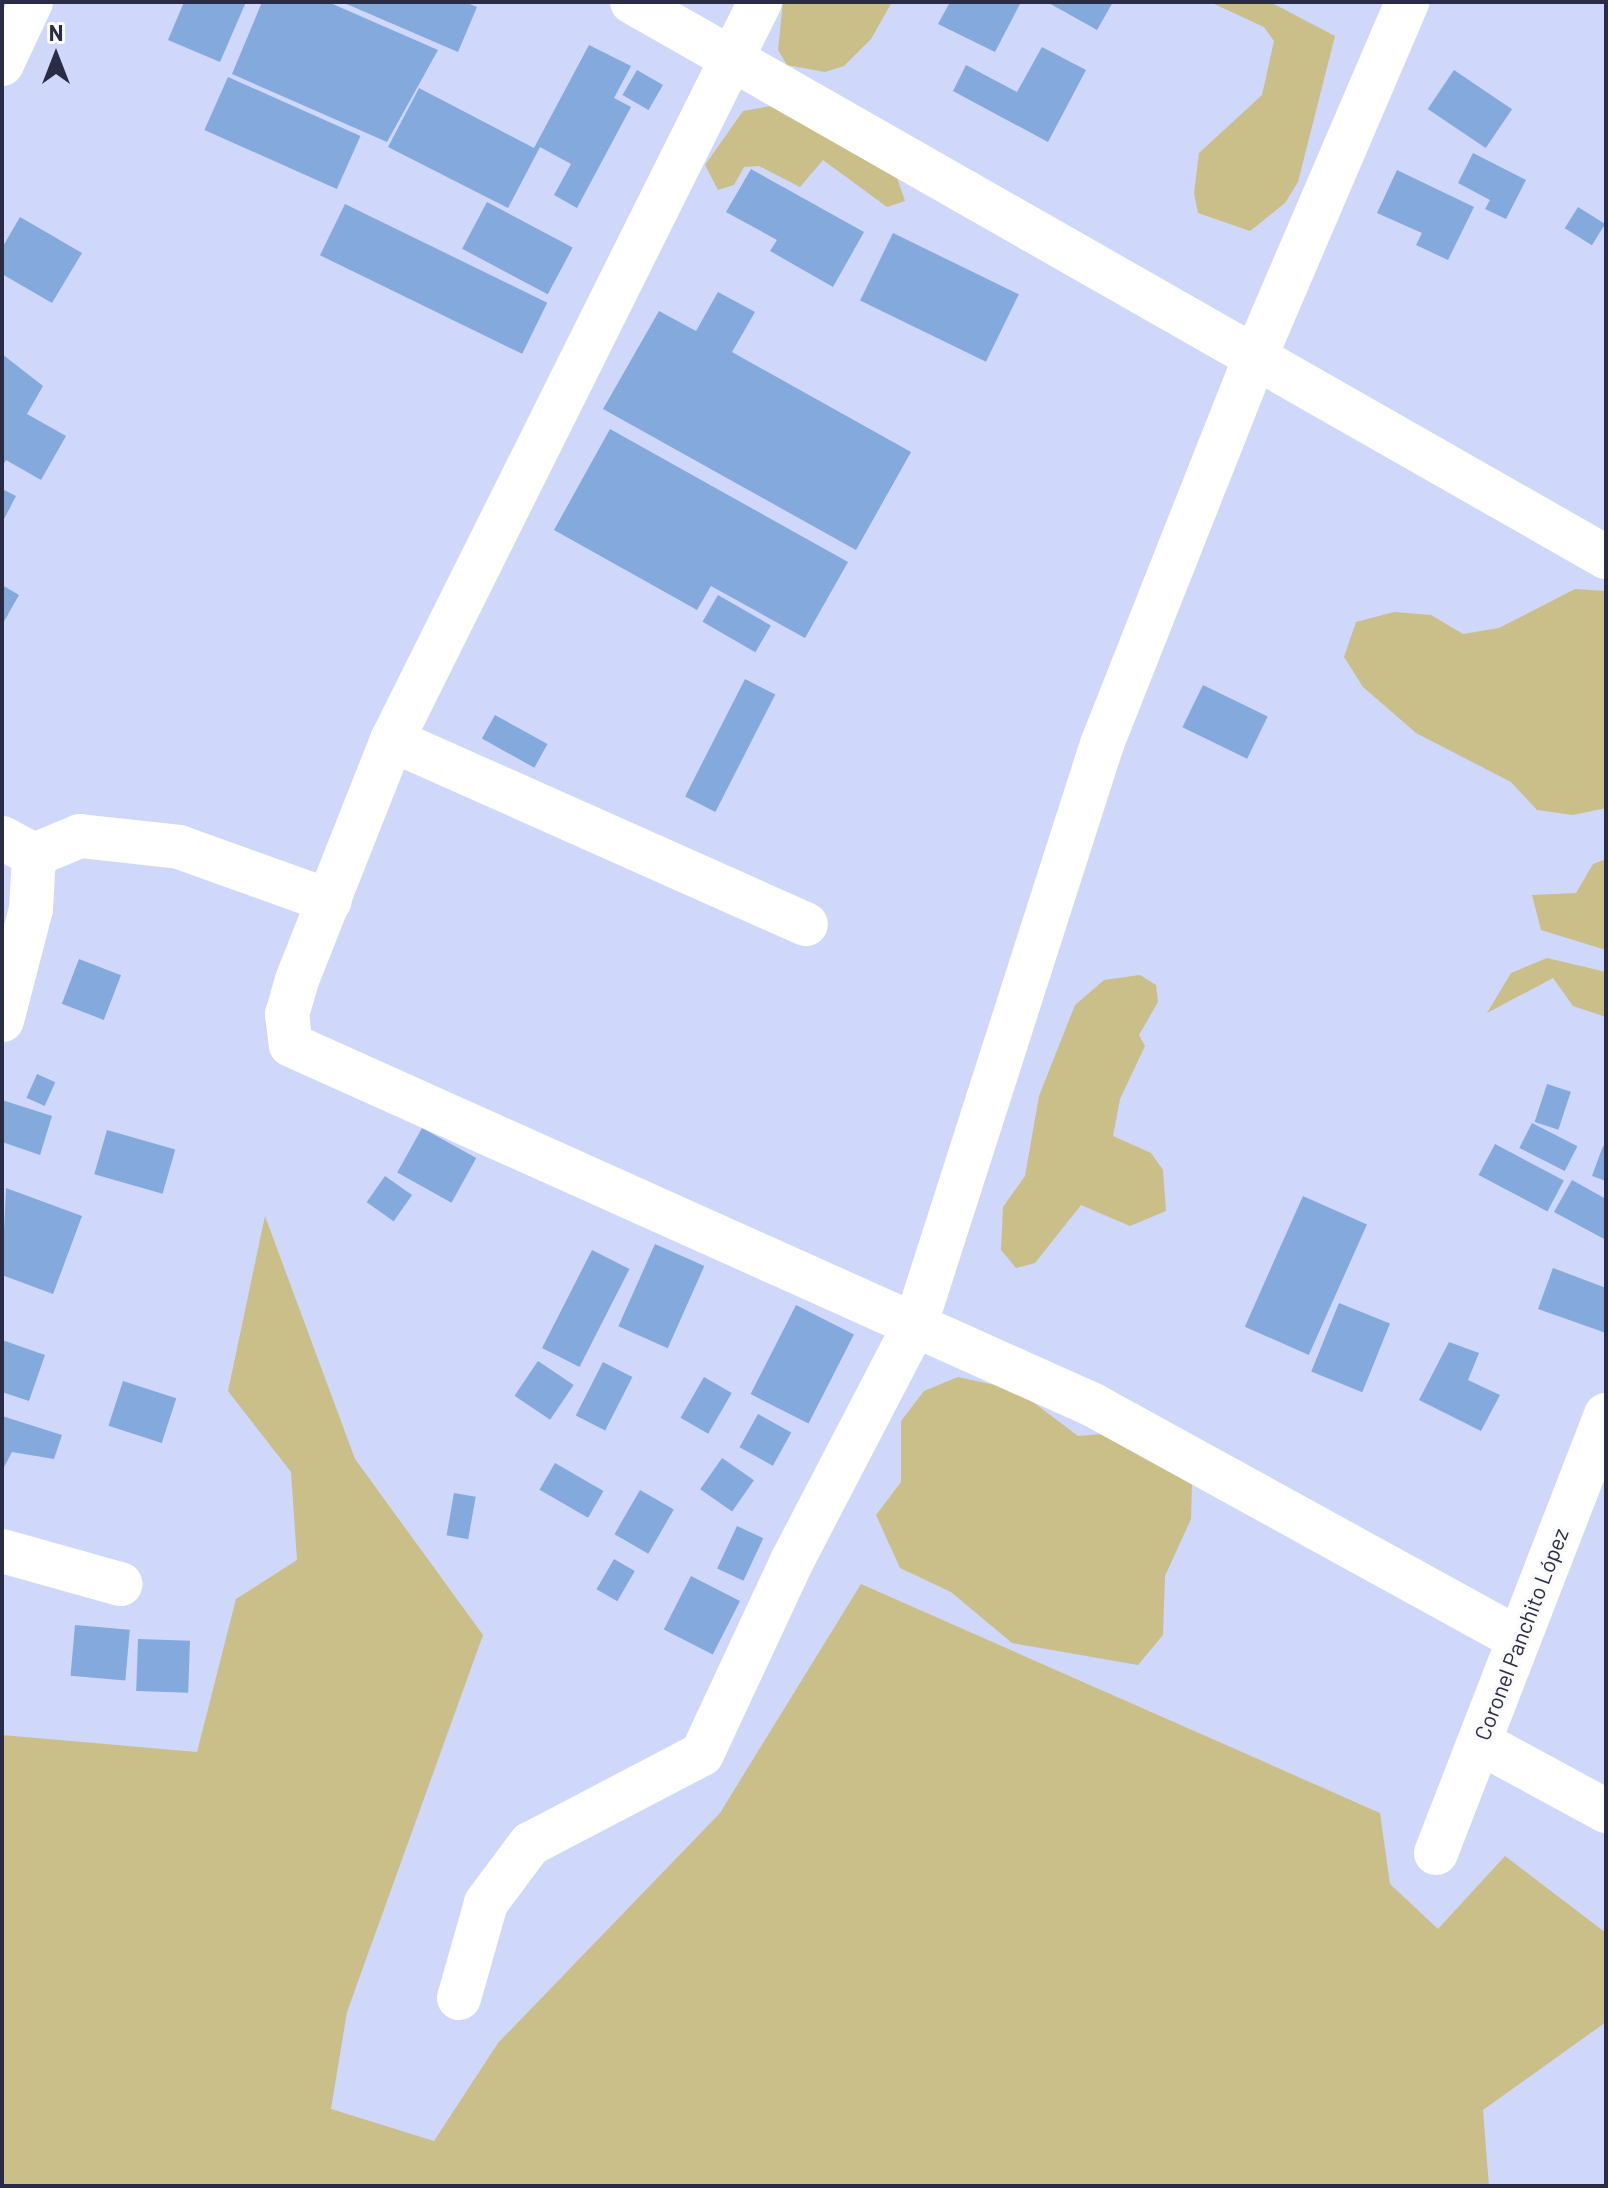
<!DOCTYPE html>
<meta charset="utf-8">
<style>
body{margin:0}
#map{position:relative;width:1608px;height:2188px;overflow:hidden;background:#cfd7fb;font-family:Barlow,sans-serif}
div>[style]{position:absolute}
.green>*{inset:0;background:#cabe89}
.building>*{inset:0;background:#84a9dc;transform-origin:0 0}
.minor>*{height:44px;margin:-22px;padding:0 22px;transform-origin:22px;border-radius:22px;background:#fff}
span{translate:-50% -50%;white-space:nowrap;text-align:center;line-height:1.15;-webkit-text-stroke:7px #fafafa;paint-order:stroke}
.street-label{font-size:22px;color:#292c44}
.frame{position:absolute;inset:0;border:4px solid #292c44;pointer-events:none}
.north{position:absolute;left:16px;top:16px;width:80px;height:80px;-webkit-text-stroke:6px #fafafa;paint-order:stroke;rotate:0deg;font-size:22px;font-weight:700;line-height:32px;text-align:center;color:#292c44}
.north::after{content:'';display:block;margin:auto;width:28px;height:36px;background:#292c44;clip-path:polygon(50% 0,100% 100%,50% 72%,0 100%)}
</style>
<div id="map">
<div class="green">
<i style="clip-path:polygon(783px 2px,892px 2px,871px 39px,844px 66px,825px 72px,787px 65px,778px 50px)"></i>
<i style="clip-path:polygon(1210px 2px,1270px 2px,1335px 36px,1298px 182px,1285px 203px,1250px 231px,1198px 213px,1194px 193px,1199px 153px,1262px 95px,1274px 41px,1264px 27px)"></i>
<i style="clip-path:polygon(771px 106px,896px 175px,905px 201px,887px 207px,823px 160px,800px 187px,759px 166px,744px 167px,734px 185px,718px 190px,705px 165px,743px 111px)"></i>
<i style="clip-path:polygon(1575px 589px,1606px 591px,1606px 808px,1573px 815px,1537px 810px,1511px 782px,1416px 733px,1363px 687px,1344px 657px,1356px 622px,1394px 612px,1431px 615px,1463px 634px,1499px 628px)"></i>
<i style="clip-path:polygon(1606px 859px,1606px 950px,1541px 930px,1532px 895px,1576px 893px,1593px 864px)"></i>
<i style="clip-path:polygon(1547px 958px,1606px 972px,1606px 1017px,1573px 1006px,1553px 978px,1487px 1013px,1511px 973px)"></i>
<i style="clip-path:polygon(1140px 975px,1156px 985px,1158px 1002px,1139px 1035px,1145px 1046px,1120px 1099px,1113px 1136px,1151px 1153px,1163px 1170px,1166px 1211px,1130px 1226px,1081px 1205px,1035px 1263px,1016px 1268px,1001px 1250px,1003px 1207px,1025px 1176px,1039px 1096px,1075px 1005px,1104px 980px)"></i>
<i style="clip-path:polygon(265px 1216px,355px 1459px,483px 1635px,347px 2012px,331px 2109px,434px 2141px,498px 2043px,720px 1813px,861px 1584px,1380px 1813px,1390px 1884px,1438px 1929px,1505px 1856px,1606px 1933px,1606px 2022px,1483px 2110px,1489px 2186px,2px 2186px,2px 1735px,197px 1752px,236px 1599px,297px 1560px,291px 1472px,228px 1391px)"></i>
<i style="clip-path:polygon(958px 1377px,1017px 1390px,1078px 1436px,1115px 1433px,1192px 1481px,1191px 1519px,1165px 1576px,1163px 1635px,1138px 1665px,1012px 1643px,951px 1592px,900px 1568px,876px 1515px,901px 1482px,901px 1421px,924px 1391px)"></i>
</div>
<div class="building">
<i style="clip-path:polygon(184px 2px,246px 2px,220px 62px,168px 40px)"></i>
<i style="clip-path:polygon(262px 2px,328px 2px,438px 50px,387px 142px,232px 74px)"></i>
<i style="clip-path:polygon(342px 2px,465px 2px,477px 7px,458px 52px)"></i>
<i style="clip-path:polygon(950px 2px,1021px 2px,995px 52px,938px 24px)"></i>
<i style="clip-path:polygon(1047px 2px,1113px 2px,1097px 30px)"></i>
<i style="clip-path:polygon(589px 45px,631px 66px,614px 98px,631px 107px,577px 208px,554px 195px,571px 164px,540px 147px,508px 208px,388px 147px,419px 88px,534px 148px)"></i>
<i style="clip-path:polygon(1042px 47px,1086px 70px,1048px 142px,953px 91px,966px 65px,1017px 92px)"></i>
<i style="left:637px;top:70px;width:30px;height:29px;rotate:30deg"></i>
<i style="left:1454px;top:70px;width:70px;height:47px;rotate:34deg"></i>
<i style="left:228px;top:77px;width:145px;height:58px;rotate:24deg"></i>
<i style="clip-path:polygon(1473px 153px,1526px 180px,1506px 219px,1485px 209px,1490px 200px,1458px 183px)"></i>
<i style="clip-path:polygon(751px 169px,864px 232px,833px 287px,770px 251px,777px 240px,726px 212px)"></i>
<i style="clip-path:polygon(1397px 170px,1474px 207px,1448px 260px,1416px 245px,1422px 233px,1377px 213px)"></i>
<i style="left:487px;top:202px;width:97px;height:53px;rotate:28deg"></i>
<i style="left:345px;top:204px;width:225px;height:57px;rotate:26deg"></i>
<i style="left:1578px;top:207px;width:32px;height:25px;rotate:32deg"></i>
<i style="clip-path:polygon(20px 217px,82px 253px,52px 303px,2px 274px,2px 248px)"></i>
<i style="left:893px;top:233px;width:140px;height:75px;rotate:26deg"></i>
<i style="clip-path:polygon(718px 292px,755px 312px,732px 352px,911px 452px,856px 550px,603px 409px,659px 311px,696px 331px)"></i>
<i style="clip-path:polygon(2px 354px,43px 386px,27px 414px,66px 436px,41px 480px,6px 460px,2px 467px)"></i>
<i style="clip-path:polygon(610px 429px,848px 562px,805px 638px,711px 586px,697px 610px,554px 530px)"></i>
<i style="clip-path:polygon(2px 489px,16px 496px,2px 523px)"></i>
<i style="clip-path:polygon(2px 585px,19px 595px,2px 625px)"></i>
<i style="left:718px;top:595px;width:61px;height:31px;rotate:30deg"></i>
<i style="left:745px;top:679px;width:34px;height:132px;rotate:27deg"></i>
<i style="left:1203px;top:685px;width:72px;height:47px;rotate:26deg"></i>
<i style="left:495px;top:715px;width:60px;height:27px;rotate:29deg"></i>
<i style="left:79px;top:959px;width:45px;height:48px;rotate:21deg"></i>
<i style="left:37px;top:1074px;width:20px;height:26px;rotate:24deg"></i>
<i style="left:1547px;top:1084px;width:25px;height:40px;rotate:18deg"></i>
<i style="clip-path:polygon(2px 1100px,52px 1116px,40px 1155px,2px 1142px)"></i>
<i style="left:1532px;top:1123px;width:51px;height:28px;rotate:27deg"></i>
<i style="left:422px;top:1128px;width:62px;height:51px;rotate:29deg"></i>
<i style="left:107px;top:1130px;width:71px;height:46px;rotate:16deg"></i>
<i style="left:1495px;top:1144px;width:78px;height:35px;rotate:28deg"></i>
<i style="clip-path:polygon(1603px 1146px,1606px 1147px,1606px 1181px,1592px 1176px)"></i>
<i style="left:385px;top:1176px;width:33px;height:32px;rotate:35deg"></i>
<i style="clip-path:polygon(1572px 1180px,1606px 1199px,1606px 1240px,1554px 1212px)"></i>
<i style="clip-path:polygon(6px 1188px,82px 1216px,53px 1294px,2px 1275px)"></i>
<i style="left:1303px;top:1196px;width:70px;height:143px;rotate:24deg"></i>
<i style="left:655px;top:1244px;width:54px;height:90px;rotate:24deg"></i>
<i style="left:592px;top:1250px;width:42px;height:110px;rotate:27deg"></i>
<i style="clip-path:polygon(1553px 1268px,1606px 1288px,1606px 1333px,1538px 1309px)"></i>
<i style="left:1339px;top:1303px;width:55px;height:74px;rotate:22deg"></i>
<i style="left:796px;top:1305px;width:65px;height:100px;rotate:27deg"></i>
<i style="clip-path:polygon(2px 1340px,45px 1355px,29px 1401px,2px 1392px)"></i>
<i style="clip-path:polygon(1449px 1342px,1479px 1353px,1468px 1380px,1500px 1395px,1481px 1431px,1419px 1400px)"></i>
<i style="left:538px;top:1361px;width:43px;height:42px;rotate:34deg"></i>
<i style="left:603px;top:1362px;width:33px;height:60px;rotate:27deg"></i>
<i style="left:704px;top:1377px;width:32px;height:47px;rotate:30deg"></i>
<i style="left:123px;top:1381px;width:56px;height:47px;rotate:18deg"></i>
<i style="left:758px;top:1414px;width:38px;height:38px;rotate:29deg"></i>
<i style="clip-path:polygon(2px 1416px,62px 1435px,54px 1459px,12px 1452px,2px 1471px)"></i>
<i style="left:722px;top:1458px;width:39px;height:38px;rotate:35deg"></i>
<i style="left:555px;top:1463px;width:56px;height:31px;rotate:30deg"></i>
<i style="left:640px;top:1490px;width:39px;height:51px;rotate:30deg"></i>
<i style="left:454px;top:1493px;width:22px;height:43px;rotate:10deg"></i>
<i style="left:737px;top:1526px;width:29px;height:47px;rotate:25deg"></i>
<i style="left:614px;top:1559px;width:24px;height:35px;rotate:30deg"></i>
<i style="left:691px;top:1576px;width:55px;height:60px;rotate:27deg"></i>
<i style="left:75px;top:1625px;width:55px;height:51px;rotate:5deg"></i>
<i style="left:138px;top:1639px;width:52px;height:52px;rotate:2deg"></i>
</div>
<div class="minor">
<i style="left:632px;top:2px;width:1121px;rotate:29.68deg"></i>
<i style="left:760px;top:2px;width:825px;rotate:116.5deg"></i>
<i style="left:392px;top:740px;width:258px;rotate:111.6deg"></i>
<i style="left:297px;top:980px;width:35px;rotate:106deg"></i>
<i style="left:287px;top:1014px;width:31px;rotate:83deg"></i>
<i style="left:291px;top:1045px;width:879px;rotate:24.17deg"></i>
<i style="left:1093px;top:1405px;width:486px;rotate:28.8deg"></i>
<i style="left:2px;top:64px;width:68px;rotate:-64.9deg"></i>
<i style="left:392px;top:740px;width:453px;rotate:24deg"></i>
<i style="left:2px;top:838px;width:36px;rotate:28deg"></i>
<i style="left:34px;top:855px;width:54px;rotate:93.2deg"></i>
<i style="left:31px;top:909px;width:115px;rotate:104.6deg"></i>
<i style="left:34px;top:855px;width:50px;rotate:-22.4deg"></i>
<i style="left:80px;top:836px;width:100px;rotate:6.3deg"></i>
<i style="left:179px;top:847px;width:160px;rotate:19.7deg"></i>
<i style="left:2px;top:1551px;width:123px;rotate:15.6deg"></i>
<i style="left:1479px;top:1742px;width:145px;rotate:28.5deg"></i>
<i style="left:1436px;top:1853px;width:470px;rotate:-68.8deg"></i>
<i style="left:459px;top:1998px;width:99px;rotate:-74.1deg"></i>
<i style="left:486px;top:1903px;width:74px;rotate:-53.3deg"></i>
<i style="left:530px;top:1844px;width:194px;rotate:-27.6deg"></i>
<i style="left:702px;top:1754px;width:213px;rotate:-65deg"></i>
<i style="left:792px;top:1561px;width:268px;rotate:-62.5deg"></i>
<i style="left:916px;top:1323px;width:608px;rotate:-72.19deg"></i>
<i style="left:1102px;top:744px;width:411px;rotate:-68.4deg"></i>
<i style="left:1253px;top:362px;width:392px;rotate:-66.8deg"></i>
</div>
<div class="street-label">
<span style="left:1521px;top:1634px;rotate:-69deg">Coronel Panchito López</span>
</div>
<div class="frame"></div>
<div class="north">N</div>
</div>
